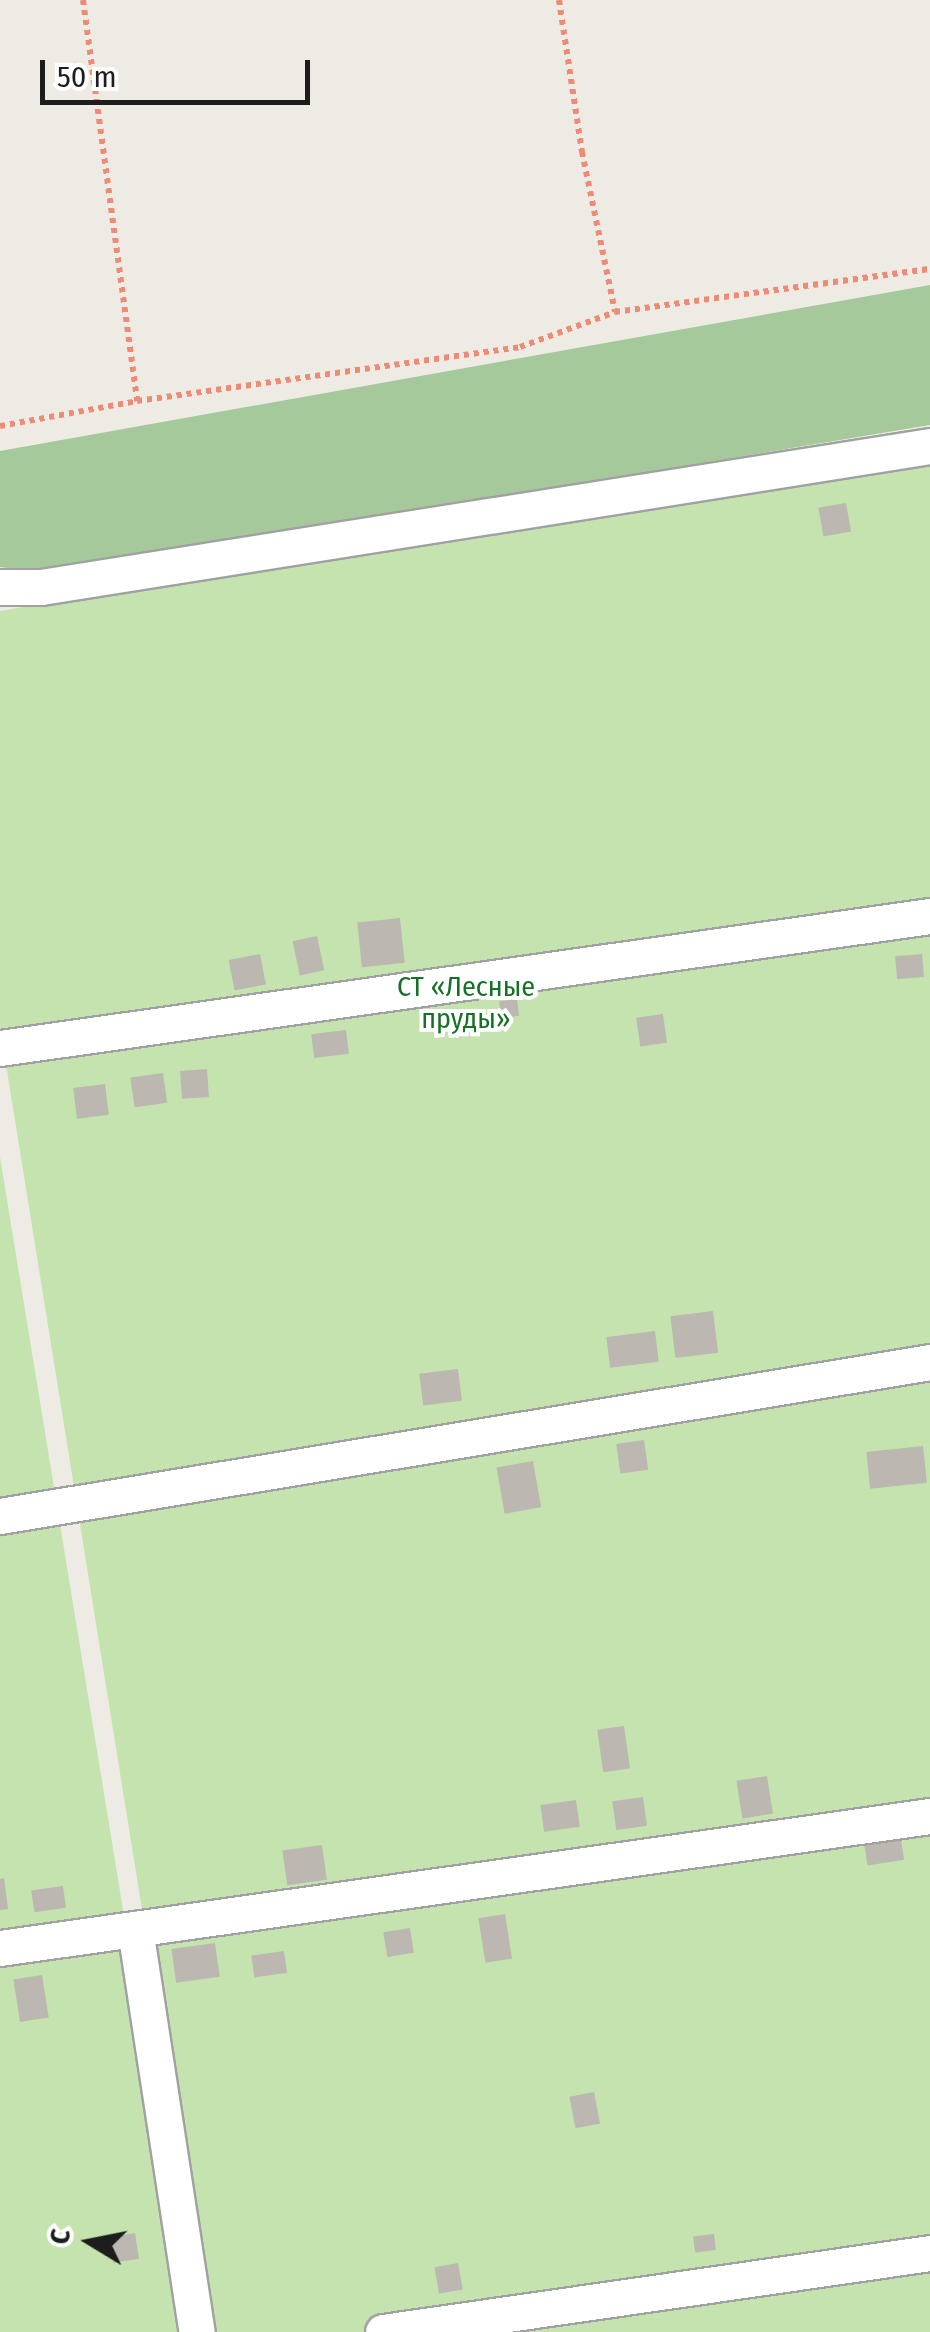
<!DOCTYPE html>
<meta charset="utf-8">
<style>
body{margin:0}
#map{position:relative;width:930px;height:2332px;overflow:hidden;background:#edebe4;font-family:"Fira Sans Condensed",sans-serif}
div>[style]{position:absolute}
.grass>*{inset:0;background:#c4e3ae}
.forest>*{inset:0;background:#a6c99c}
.building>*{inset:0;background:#bdb7b1;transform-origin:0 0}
.path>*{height:6px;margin-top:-3px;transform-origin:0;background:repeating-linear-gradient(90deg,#ed8c76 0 5px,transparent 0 10px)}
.roads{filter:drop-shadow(2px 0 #a1a1a1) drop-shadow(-2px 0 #a1a1a1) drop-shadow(0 2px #a1a1a1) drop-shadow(0 -2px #a1a1a1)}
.minor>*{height:35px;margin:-17.5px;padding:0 17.5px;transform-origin:17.5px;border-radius:17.5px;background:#fff}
span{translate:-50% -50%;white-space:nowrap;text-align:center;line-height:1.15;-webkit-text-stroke:8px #fff;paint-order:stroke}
.park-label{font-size:28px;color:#157125}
.north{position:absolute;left:40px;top:2192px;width:100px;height:100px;-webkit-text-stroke:8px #fff;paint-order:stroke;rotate:280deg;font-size:28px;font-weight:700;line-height:40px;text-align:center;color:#1d1d1d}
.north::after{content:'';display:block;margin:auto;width:35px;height:45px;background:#1d1d1d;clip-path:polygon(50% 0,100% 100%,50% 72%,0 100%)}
.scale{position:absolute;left:40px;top:60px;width:270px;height:45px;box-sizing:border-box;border:5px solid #1d1d1d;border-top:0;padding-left:12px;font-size:30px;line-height:35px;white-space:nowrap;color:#1d1d1d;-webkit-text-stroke:8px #fff;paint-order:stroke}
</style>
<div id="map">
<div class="grass">
<i style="clip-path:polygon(930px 451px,930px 2332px,210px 2332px,0 1027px,0 611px)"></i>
<i style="clip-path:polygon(0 1157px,192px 2332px,0 2332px)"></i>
</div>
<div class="forest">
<i style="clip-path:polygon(930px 285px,930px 425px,45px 573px,0 567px,0 451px)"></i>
</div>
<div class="building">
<i style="left:846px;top:503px;width:29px;height:28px;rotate:80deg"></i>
<i style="left:400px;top:918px;width:45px;height:43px;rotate:84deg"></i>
<i style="left:317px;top:936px;width:35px;height:25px;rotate:78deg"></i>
<i style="left:260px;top:954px;width:31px;height:32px;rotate:79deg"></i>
<i style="left:922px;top:954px;width:23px;height:27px;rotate:85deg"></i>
<i style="left:517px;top:999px;width:17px;height:18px;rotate:83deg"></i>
<i style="left:663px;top:1014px;width:29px;height:27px;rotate:82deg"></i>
<i style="left:346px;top:1030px;width:24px;height:35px;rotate:83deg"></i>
<i style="left:207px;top:1069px;width:28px;height:27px;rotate:86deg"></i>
<i style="left:163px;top:1073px;width:30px;height:33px;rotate:82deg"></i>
<i style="left:105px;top:1084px;width:31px;height:32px;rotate:83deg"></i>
<i style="left:713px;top:1311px;width:42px;height:43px;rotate:83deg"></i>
<i style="left:655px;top:1331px;width:31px;height:49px;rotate:83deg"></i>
<i style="left:458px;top:1369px;width:32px;height:39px;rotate:83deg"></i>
<i style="left:644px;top:1440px;width:30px;height:28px;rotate:82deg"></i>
<i style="left:923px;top:1446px;width:37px;height:57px;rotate:84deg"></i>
<i style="left:533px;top:1461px;width:47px;height:37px;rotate:80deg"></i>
<i style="left:624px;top:1726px;width:43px;height:27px;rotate:82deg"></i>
<i style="left:767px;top:1776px;width:38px;height:31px;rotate:81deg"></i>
<i style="left:643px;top:1797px;width:29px;height:31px;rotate:82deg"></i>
<i style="left:576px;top:1800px;width:27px;height:36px;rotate:82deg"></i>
<i style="left:901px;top:1840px;width:20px;height:37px;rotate:81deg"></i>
<i style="left:322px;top:1845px;width:35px;height:40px;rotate:82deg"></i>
<i style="clip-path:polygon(4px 1878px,8px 1909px,0 1910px,0 1879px)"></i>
<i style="left:63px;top:1886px;width:22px;height:32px;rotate:82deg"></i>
<i style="left:505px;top:1914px;width:45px;height:27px;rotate:81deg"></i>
<i style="left:410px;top:1928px;width:25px;height:27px;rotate:81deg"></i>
<i style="left:215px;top:1943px;width:34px;height:44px;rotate:82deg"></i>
<i style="left:284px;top:1951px;width:22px;height:33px;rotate:82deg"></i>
<i style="left:42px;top:1975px;width:43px;height:29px;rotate:81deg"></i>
<i style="left:594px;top:2092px;width:32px;height:25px;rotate:79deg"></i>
<i style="left:135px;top:2233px;width:26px;height:26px;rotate:81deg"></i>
<i style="left:714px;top:2234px;width:16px;height:21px;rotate:83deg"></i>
<i style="left:458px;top:2263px;width:27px;height:24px;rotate:80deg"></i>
</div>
<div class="path">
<i style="left:83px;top:0;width:405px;rotate:82.3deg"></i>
<i style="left:559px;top:0;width:154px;rotate:81.4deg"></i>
<i style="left:582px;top:152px;width:163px;rotate:78.3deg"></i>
<i style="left:0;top:426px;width:139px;rotate:-10.3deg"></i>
<i style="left:137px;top:401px;width:387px;rotate:-8deg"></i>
<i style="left:520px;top:347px;width:101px;rotate:-20.2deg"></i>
<i style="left:615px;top:312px;width:318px;rotate:-7.8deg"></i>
</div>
<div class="roads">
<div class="minor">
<i style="left:0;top:587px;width:41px"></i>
<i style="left:41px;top:587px;width:900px;rotate:-9.01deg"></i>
<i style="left:0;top:1048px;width:939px;rotate:-8.08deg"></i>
<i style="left:0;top:1516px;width:943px;rotate:-9.4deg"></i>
<i style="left:135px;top:1929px;width:408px;rotate:81.3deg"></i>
<i style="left:0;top:1948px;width:939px;rotate:-8.08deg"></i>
<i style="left:383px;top:2332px;width:553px;rotate:-8.22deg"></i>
</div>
</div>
<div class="park-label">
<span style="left:466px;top:1003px">СТ «Лесные<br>пруды»</span>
</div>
<div class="north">С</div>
<div class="scale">50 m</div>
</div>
